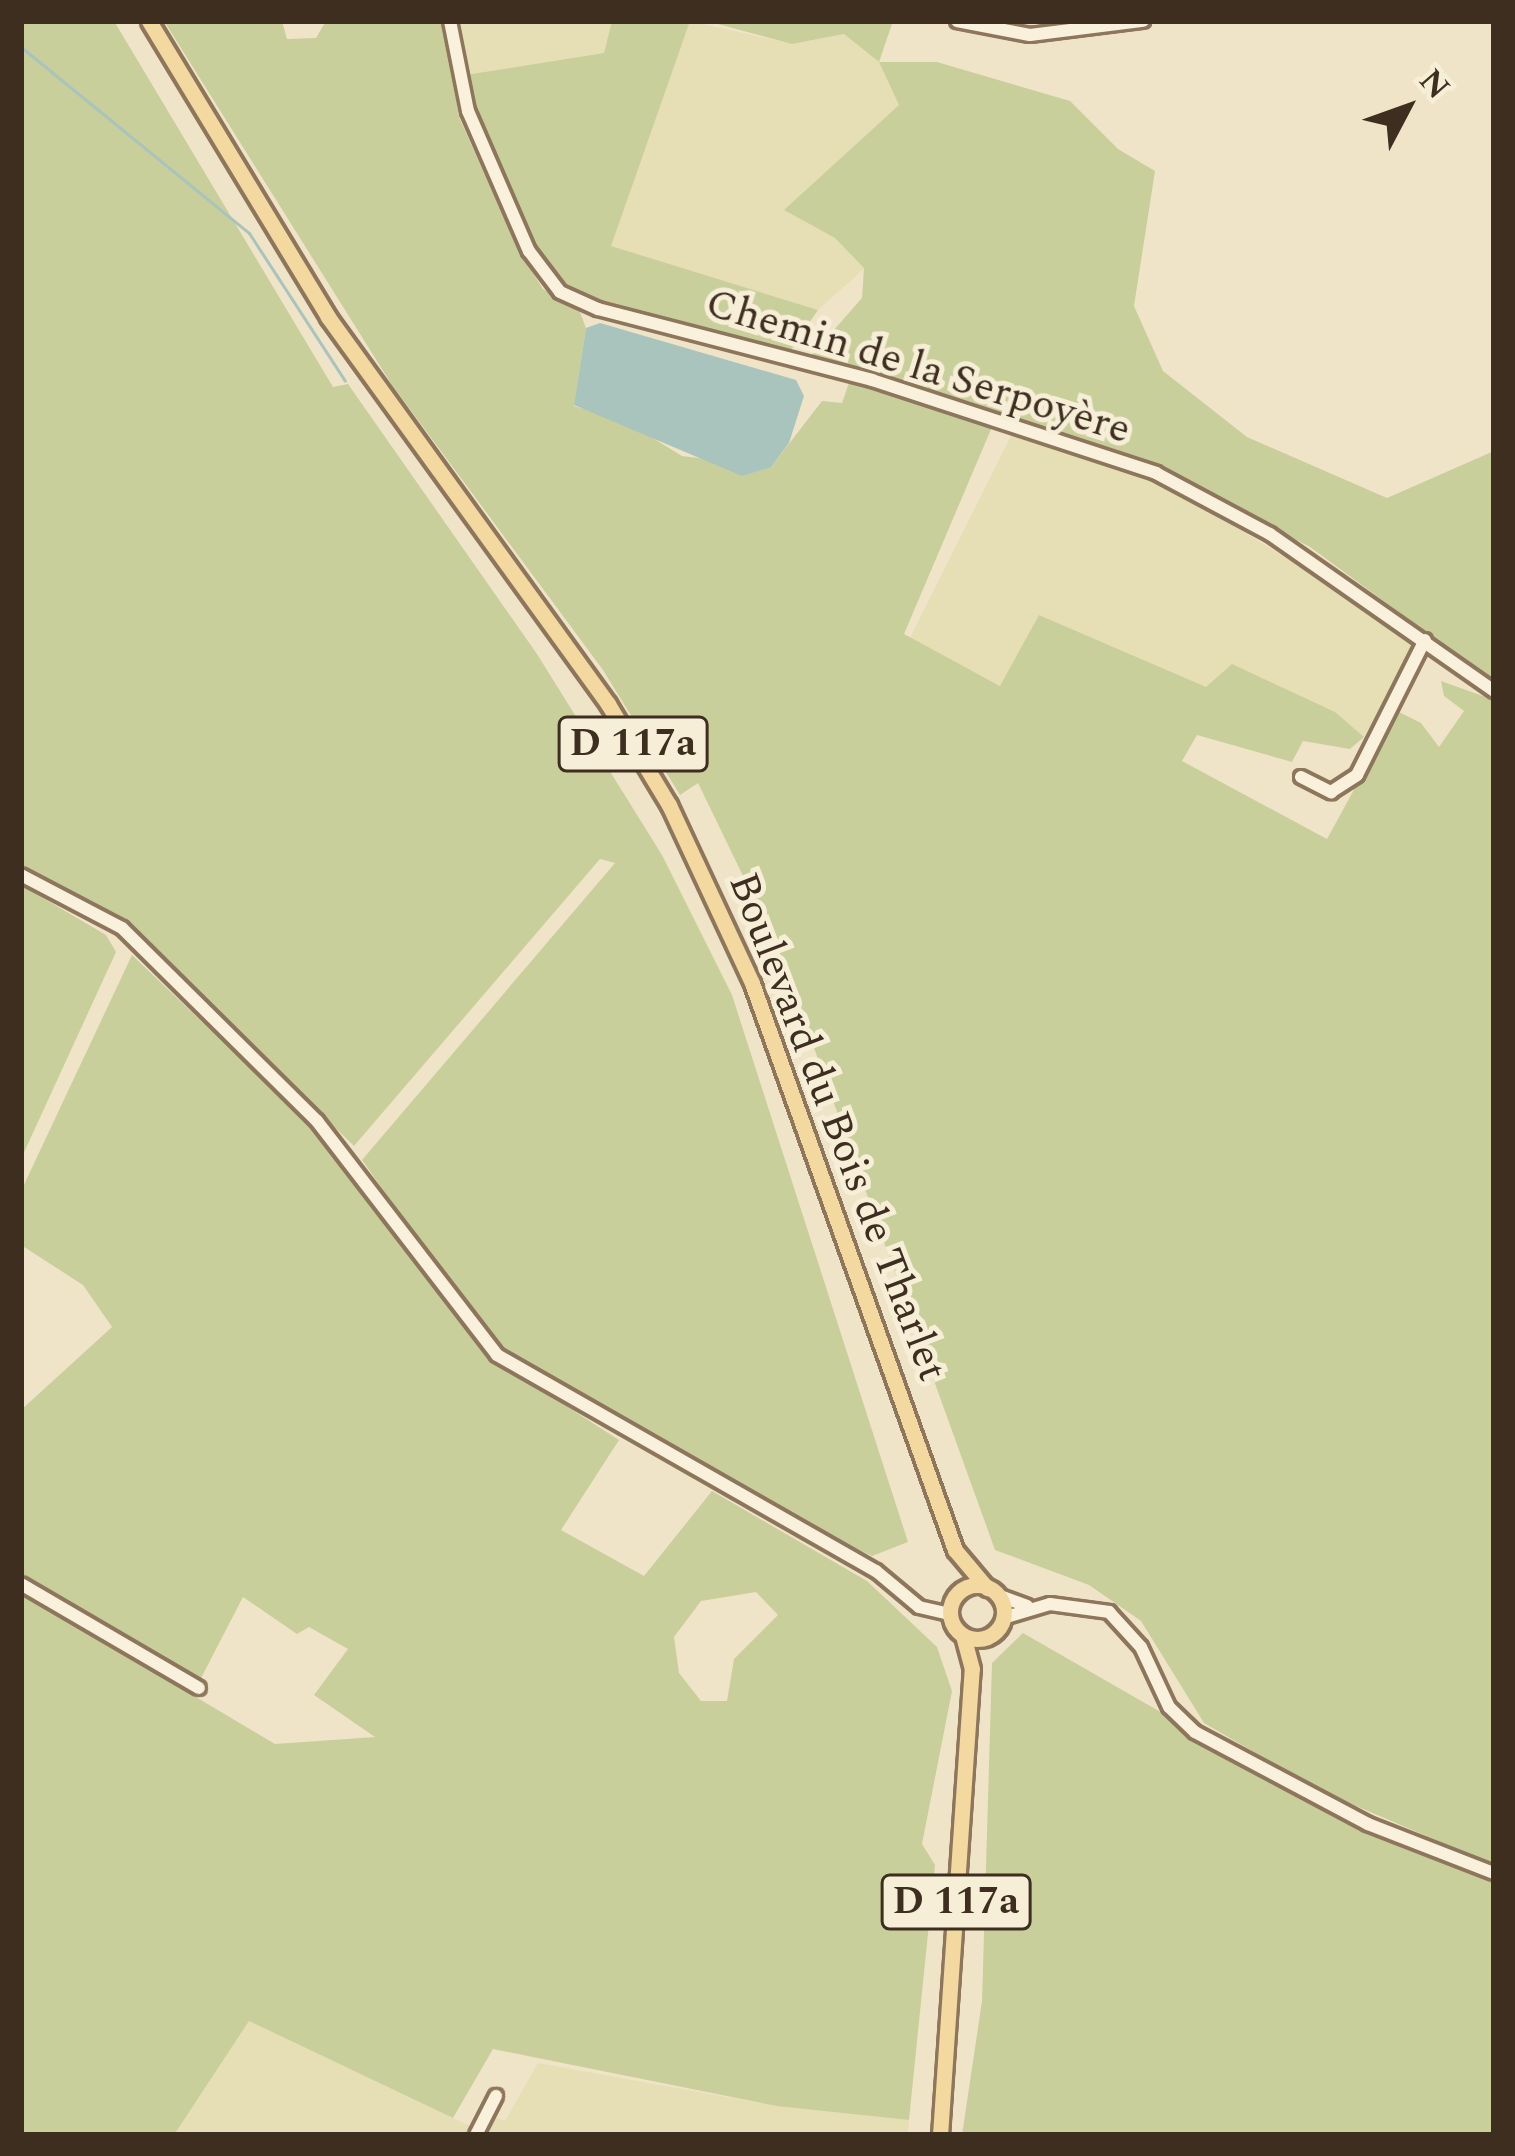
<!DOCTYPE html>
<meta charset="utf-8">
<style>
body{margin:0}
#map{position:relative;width:1515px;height:2156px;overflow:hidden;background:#f0e4c8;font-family:Spectral,serif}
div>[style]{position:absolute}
.farmland>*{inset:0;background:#e6deb5}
.green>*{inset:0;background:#c9cf9b}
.water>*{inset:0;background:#a9c4bc}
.stream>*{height:3px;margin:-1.5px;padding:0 1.5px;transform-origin:1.5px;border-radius:1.5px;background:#a9c4bc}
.roads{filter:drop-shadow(3px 0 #8d765c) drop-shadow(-3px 0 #8d765c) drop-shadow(0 3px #8d765c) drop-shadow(0 -3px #8d765c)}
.minor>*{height:12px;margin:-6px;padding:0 6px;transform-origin:6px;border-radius:6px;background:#faf1dc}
.major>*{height:15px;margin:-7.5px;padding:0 7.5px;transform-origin:7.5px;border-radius:7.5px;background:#f3d9a0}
.major>.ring{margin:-7.5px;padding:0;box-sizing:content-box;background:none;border:15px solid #f3d9a0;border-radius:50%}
span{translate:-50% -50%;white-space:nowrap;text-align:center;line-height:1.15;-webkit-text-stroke:10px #f7eed8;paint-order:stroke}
.shield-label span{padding:3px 9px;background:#f7eed8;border:3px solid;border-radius:9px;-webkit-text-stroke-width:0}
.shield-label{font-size:39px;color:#3d2e20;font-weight:700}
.street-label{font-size:42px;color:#3d2e20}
.frame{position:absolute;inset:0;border:24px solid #3d2e20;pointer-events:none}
.north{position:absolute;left:1347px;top:48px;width:120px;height:120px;-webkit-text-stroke:9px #f7eed8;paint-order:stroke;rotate:49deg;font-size:33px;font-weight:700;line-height:48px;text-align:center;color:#3d2e20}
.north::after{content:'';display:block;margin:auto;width:42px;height:54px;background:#3d2e20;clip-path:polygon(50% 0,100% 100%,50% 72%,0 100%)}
</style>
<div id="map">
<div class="farmland">
<i style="clip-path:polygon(457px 21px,613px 21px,604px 53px,465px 75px)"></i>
<i style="clip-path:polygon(690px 21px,792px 44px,844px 34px,879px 62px,899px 105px,785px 210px,835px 238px,865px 268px,818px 310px,610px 246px)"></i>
<i style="clip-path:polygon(1012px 434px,1158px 480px,1410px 633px,1418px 644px,1364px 737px,1335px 712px,1206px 688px,1039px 615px,1001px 686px,910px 638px)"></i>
<i style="clip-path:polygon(249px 2021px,472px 2127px,468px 2135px,174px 2135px)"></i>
<i style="clip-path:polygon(538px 2063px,776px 2106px,909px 2120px,908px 2135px,486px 2135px,495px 2117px,505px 2121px)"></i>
</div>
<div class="green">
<i style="clip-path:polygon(21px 21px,114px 21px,333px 387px,348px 384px,537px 654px,662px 855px,732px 995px,908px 1542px,872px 1556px,771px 1509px,495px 1349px,362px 1160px,615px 863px,600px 859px,354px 1146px,137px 934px,100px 906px,21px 868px)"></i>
<i style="clip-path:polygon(164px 21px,282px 21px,287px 39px,316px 38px,326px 21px,444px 21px,459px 117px,519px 251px,543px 289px,580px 312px,586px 328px,574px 406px,625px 421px,682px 456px,771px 467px,822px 401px,842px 403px,850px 380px,992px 427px,904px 634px,1000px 686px,1039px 615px,1206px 687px,1232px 664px,1335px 712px,1364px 737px,1350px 749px,1303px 741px,1292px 762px,1197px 735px,1182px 761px,1327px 839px,1397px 711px,1421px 723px,1439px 747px,1464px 711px,1444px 696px,1441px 681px,1494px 700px,1494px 1865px,1319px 1790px,1204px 1723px,1141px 1621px,1089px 1585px,995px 1550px,778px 948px,698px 783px,680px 795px,603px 670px,392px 385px)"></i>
<i style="clip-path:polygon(612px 21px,690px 21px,611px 246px,818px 310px,789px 353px,593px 303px,563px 289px,531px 245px,469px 105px,465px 75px,604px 53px)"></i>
<i style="clip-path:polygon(707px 21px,893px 21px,879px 62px,937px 62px,1070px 101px,1118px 149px,1155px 171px,1134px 306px,1163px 371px,1247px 437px,1387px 498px,1494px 451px,1494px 682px,1310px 547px,1145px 460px,810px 357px,862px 298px,864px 268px,835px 238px,784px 210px,899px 105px,879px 62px,844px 34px,792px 44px)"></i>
<i style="clip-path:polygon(21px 885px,106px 935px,116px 952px,21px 1159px)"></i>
<i style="clip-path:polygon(evenodd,132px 955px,306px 1121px,495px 1360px,619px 1440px,561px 1530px,644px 1576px,712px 1491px,867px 1581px,937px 1647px,952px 1691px,922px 1844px,935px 1865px,909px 2120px,776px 2106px,493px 2049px,453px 2118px,249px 2021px,174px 2135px,21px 2135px,21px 1593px,275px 1744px,375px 1737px,314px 1695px,348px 1649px,309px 1627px,297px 1634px,243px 1597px,199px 1682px,21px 1573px,21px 1410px,112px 1327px,83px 1285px,21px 1245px,21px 1191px,132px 955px,756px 1592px,778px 1615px,734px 1659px,727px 1701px,701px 1701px,679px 1673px,674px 1637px,701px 1601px,756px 1592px)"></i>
<i style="clip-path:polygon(1023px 1633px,1373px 1834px,1494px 1880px,1494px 2135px,962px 2135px,982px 2001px,992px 1663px)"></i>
</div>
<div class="water">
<i style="clip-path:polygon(600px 323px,796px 380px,804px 396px,789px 443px,771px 467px,742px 476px,574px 405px,586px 328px)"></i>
</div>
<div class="stream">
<i style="left:21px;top:47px;width:294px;rotate:39.2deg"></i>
<i style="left:249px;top:233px;width:176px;rotate:57deg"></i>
</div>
<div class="roads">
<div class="minor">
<i style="left:450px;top:21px;width:92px;rotate:78.7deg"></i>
<i style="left:468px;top:111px;width:153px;rotate:66.5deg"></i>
<i style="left:529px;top:251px;width:51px;rotate:52.9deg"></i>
<i style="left:560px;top:292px;width:42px;rotate:24.1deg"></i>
<i style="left:598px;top:309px;width:283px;rotate:14.5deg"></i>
<i style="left:872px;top:380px;width:299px;rotate:18.1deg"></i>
<i style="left:1156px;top:473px;width:129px;rotate:28.2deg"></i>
<i style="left:1270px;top:534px;width:274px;rotate:35deg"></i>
<i style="left:957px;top:21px;width:74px;rotate:10.9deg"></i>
<i style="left:1030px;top:35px;width:114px;rotate:-7.1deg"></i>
<i style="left:1301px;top:777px;width:34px;rotate:27deg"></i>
<i style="left:1331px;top:792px;width:31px;rotate:-33deg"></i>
<i style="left:1357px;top:775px;width:151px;rotate:-63.3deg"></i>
<i style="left:21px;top:875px;width:114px;rotate:27.7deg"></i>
<i style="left:122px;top:928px;width:274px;rotate:44.7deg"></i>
<i style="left:317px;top:1121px;width:295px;rotate:52.4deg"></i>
<i style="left:497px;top:1355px;width:436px;rotate:29.7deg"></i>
<i style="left:876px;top:1571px;width:56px;rotate:39.9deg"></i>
<i style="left:919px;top:1607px;width:32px;rotate:13deg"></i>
<i style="left:21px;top:1584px;width:206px;rotate:30.3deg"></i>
<i style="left:997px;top:1595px;width:32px;rotate:20deg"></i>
<i style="left:1003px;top:1618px;width:49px;rotate:-16.6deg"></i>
<i style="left:1050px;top:1604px;width:60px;rotate:7.7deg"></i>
<i style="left:1109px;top:1612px;width:47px;rotate:47.6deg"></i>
<i style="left:1141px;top:1647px;width:66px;rotate:65deg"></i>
<i style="left:1169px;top:1707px;width:36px;rotate:44deg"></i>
<i style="left:1195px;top:1732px;width:196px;rotate:28deg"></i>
<i style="left:1368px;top:1824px;width:135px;rotate:21.3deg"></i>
<i style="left:476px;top:2135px;width:44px;rotate:-62.9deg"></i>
</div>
<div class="major">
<i style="left:149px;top:21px;width:346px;rotate:58.8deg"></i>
<i style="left:328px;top:317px;width:478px;rotate:54.1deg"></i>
<i style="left:608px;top:704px;width:118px;rotate:58.9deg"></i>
<i style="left:669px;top:805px;width:196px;rotate:65deg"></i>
<i style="left:752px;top:983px;width:602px;rotate:70.3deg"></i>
<i style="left:955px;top:1550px;width:50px;rotate:49.9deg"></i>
<i class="ring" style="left:950px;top:1585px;width:39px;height:39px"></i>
<i style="left:940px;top:2135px;width:467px;rotate:-86.1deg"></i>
<i style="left:972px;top:1669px;width:35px;rotate:-105deg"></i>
</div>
</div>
<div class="shield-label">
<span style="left:633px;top:744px">D 117a</span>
<span style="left:956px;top:1902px">D 117a</span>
</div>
<div class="street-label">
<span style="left:918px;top:367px;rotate:17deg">Chemin de la Serpoyère</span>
<span style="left:837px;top:1127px;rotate:69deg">Boulevard du Bois de Tharlet</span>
</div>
<div class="frame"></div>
<div class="north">N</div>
</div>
